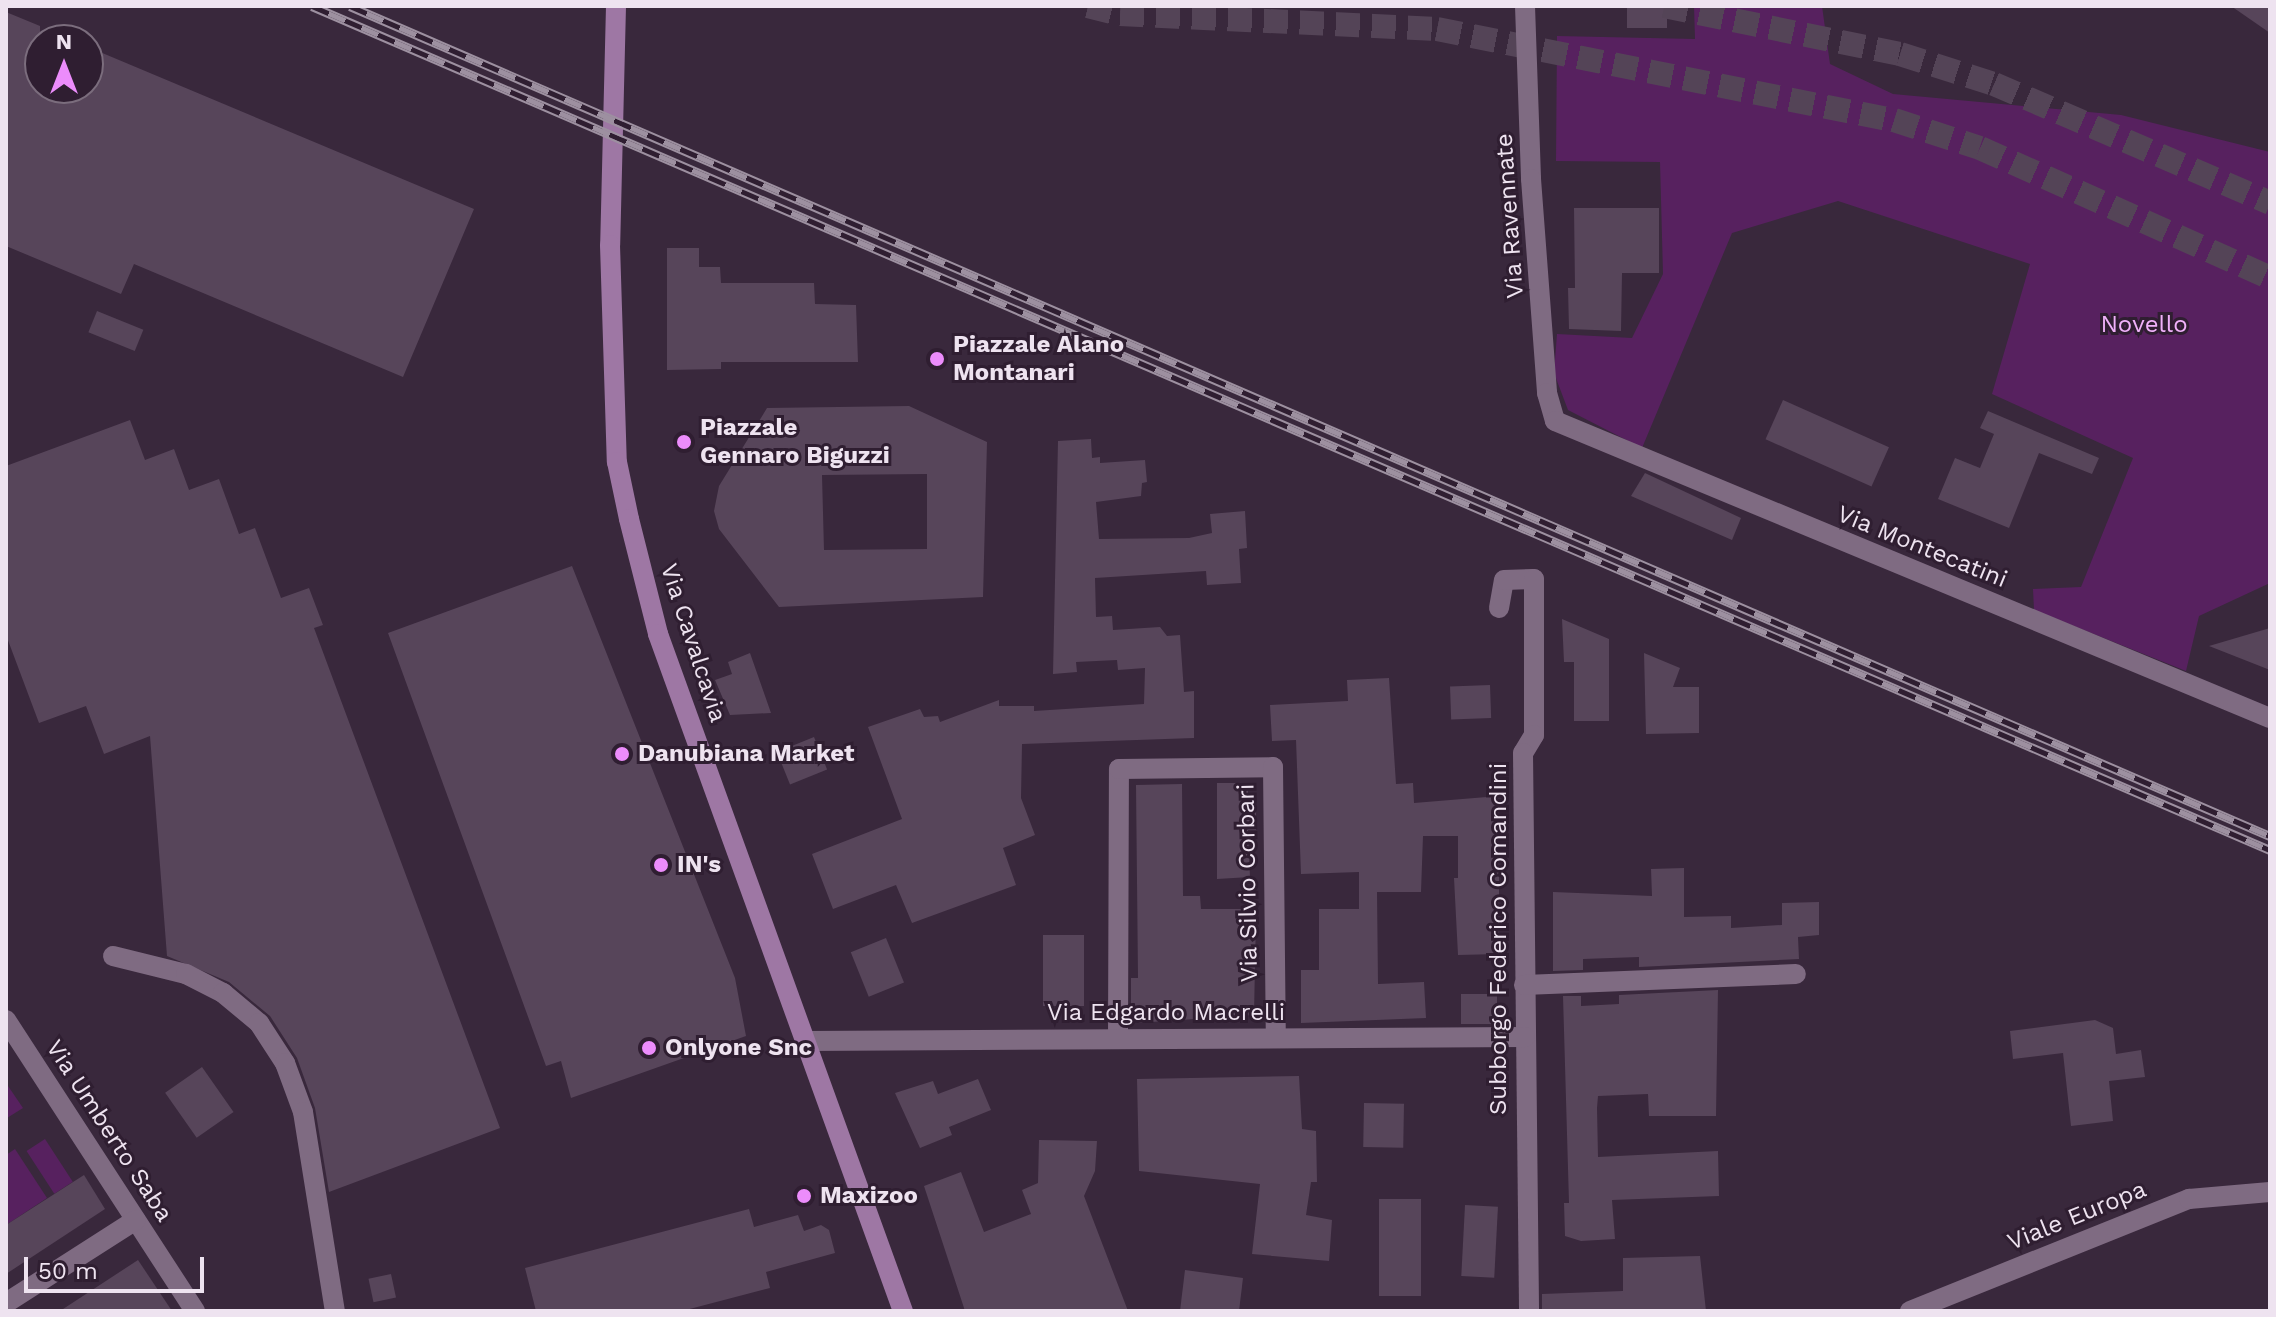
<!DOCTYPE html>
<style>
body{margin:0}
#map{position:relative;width:2276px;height:1317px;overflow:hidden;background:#39283c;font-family:"Work Sans",sans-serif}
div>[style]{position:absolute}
.green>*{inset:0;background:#57215f;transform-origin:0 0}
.building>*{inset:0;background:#57455a;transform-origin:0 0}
.highway-tunnel>*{height:24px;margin-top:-12px;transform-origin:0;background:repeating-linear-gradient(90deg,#544457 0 24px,transparent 0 36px)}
.street>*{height:20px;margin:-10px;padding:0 10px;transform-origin:10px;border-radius:10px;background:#7f6b82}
.secondary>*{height:20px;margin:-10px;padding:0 10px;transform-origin:10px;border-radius:10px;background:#9e77a4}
.rail>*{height:9px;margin-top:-4.5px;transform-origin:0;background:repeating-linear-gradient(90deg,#2f1e31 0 18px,#9d90a0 0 36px);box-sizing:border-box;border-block:2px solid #9d90a0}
.dots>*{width:22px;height:22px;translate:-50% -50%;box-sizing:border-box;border:4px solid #2f1e31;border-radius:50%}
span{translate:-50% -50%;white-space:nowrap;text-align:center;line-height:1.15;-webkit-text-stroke:6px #2f1e31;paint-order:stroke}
.street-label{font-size:24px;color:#eee3f0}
.park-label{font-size:24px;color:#f0b1fa}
.poi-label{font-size:24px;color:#eee3f0;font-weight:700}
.left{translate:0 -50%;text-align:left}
.frame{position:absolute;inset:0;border:8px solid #eee3f0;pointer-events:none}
.north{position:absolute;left:24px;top:24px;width:80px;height:80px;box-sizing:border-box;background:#2f1e31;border:2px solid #7b6d7d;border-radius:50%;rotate:0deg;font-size:22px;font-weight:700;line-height:32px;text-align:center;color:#eee3f0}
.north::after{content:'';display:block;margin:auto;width:28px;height:36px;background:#ec8cfb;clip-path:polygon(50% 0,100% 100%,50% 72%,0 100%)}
.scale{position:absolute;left:24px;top:1257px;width:180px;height:36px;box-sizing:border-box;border:4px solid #eee3f0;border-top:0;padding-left:10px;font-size:24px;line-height:28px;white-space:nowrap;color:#eee3f0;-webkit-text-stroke:6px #2f1e31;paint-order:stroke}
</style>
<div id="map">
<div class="green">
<i style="clip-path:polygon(1694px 6px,1822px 6px,1830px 64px,1893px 94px,2121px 115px,2270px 152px,2270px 583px,2199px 616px,2186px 671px,2034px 610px,2033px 589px,2081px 587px,2133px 458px,1992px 394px,2030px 264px,1838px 201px,1732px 233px,1642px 448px,1568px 410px,1554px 373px,1557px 334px,1632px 338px,1663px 274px,1660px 162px,1556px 161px,1557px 36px,1695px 39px)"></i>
<i style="clip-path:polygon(6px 1083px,23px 1108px,7px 1118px,6px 1117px)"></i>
<i style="left:45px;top:1139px;width:51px;height:22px;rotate:57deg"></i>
<i style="clip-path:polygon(15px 1149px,47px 1198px,6px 1225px,6px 1155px)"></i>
</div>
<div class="building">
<i style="left:1627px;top:6px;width:40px;height:22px"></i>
<i style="clip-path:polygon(2231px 6px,2270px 6px,2270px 33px)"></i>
<i style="clip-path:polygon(6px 12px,40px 26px,40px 88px,88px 88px,88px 47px,474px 209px,403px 377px,134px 264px,121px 294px,6px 246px)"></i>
<i style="clip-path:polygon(1574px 208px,1659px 208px,1659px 273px,1622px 273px,1621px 331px,1569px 329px,1568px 288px,1575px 288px)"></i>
<i style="clip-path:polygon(667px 248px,699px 248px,699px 267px,720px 267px,721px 283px,814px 283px,815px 304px,856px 305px,858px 362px,721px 362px,721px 369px,667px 370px)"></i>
<i style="left:97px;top:311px;width:50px;height:23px;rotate:22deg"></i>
<i style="left:1783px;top:400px;width:116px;height:43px;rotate:24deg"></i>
<i style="clip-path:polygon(evenodd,909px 406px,987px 442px,983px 597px,779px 607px,719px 529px,714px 511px,719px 486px,767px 408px,909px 406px,927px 474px,927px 549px,824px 550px,822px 475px,927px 474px)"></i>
<i style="clip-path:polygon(1988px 411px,2099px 458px,2092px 474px,2039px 453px,2009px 528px,1938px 499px,1955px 458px,1980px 468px,1994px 434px,1980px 428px)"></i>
<i style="clip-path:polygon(130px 420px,145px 460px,174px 449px,189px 490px,219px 479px,239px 534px,255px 528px,281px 598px,309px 588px,323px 625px,314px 628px,500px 1128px,329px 1192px,315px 1108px,297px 1058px,270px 1016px,229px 982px,167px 956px,150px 736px,104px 754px,86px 706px,39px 723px,6px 635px,6px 466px)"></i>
<i style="clip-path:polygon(1091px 439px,1092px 458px,1100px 457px,1100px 463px,1145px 460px,1147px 482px,1142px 483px,1141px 496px,1096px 502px,1099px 539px,1189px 538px,1212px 533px,1210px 514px,1245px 511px,1247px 548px,1239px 549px,1241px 583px,1207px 585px,1206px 571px,1095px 578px,1096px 617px,1112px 616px,1113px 630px,1160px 627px,1167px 636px,1180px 635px,1184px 692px,1194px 691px,1194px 738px,1022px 744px,1021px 798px,1035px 835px,1003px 848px,1016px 885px,912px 923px,896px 885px,833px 909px,812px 854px,902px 819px,868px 727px,920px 709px,924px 717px,938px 716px,940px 722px,999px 700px,999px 706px,1034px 706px,1034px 711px,1144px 704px,1145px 668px,1118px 670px,1117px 660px,1076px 662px,1077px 672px,1053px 674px,1058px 441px)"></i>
<i style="clip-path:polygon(1645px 473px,1741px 518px,1732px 540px,1631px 496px)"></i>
<i style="clip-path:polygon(572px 566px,735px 978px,746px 1036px,571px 1098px,561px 1061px,546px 1066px,388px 633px)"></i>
<i style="clip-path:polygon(1562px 619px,1609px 639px,1609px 721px,1574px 721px,1574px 662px,1564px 662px)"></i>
<i style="clip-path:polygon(2270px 628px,2270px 670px,2209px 646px)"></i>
<i style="clip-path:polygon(750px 653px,771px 713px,730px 715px,715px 680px,732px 674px,728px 662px)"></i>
<i style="clip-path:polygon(1644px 653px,1680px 668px,1673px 687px,1699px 687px,1699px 733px,1646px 734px)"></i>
<i style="clip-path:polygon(1389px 678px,1396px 784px,1413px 783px,1414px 803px,1499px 796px,1499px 954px,1458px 955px,1454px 878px,1458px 878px,1458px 836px,1423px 836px,1421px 892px,1377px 892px,1378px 984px,1424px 982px,1426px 1018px,1301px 1023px,1301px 970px,1319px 970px,1319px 909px,1359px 909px,1359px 872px,1301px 874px,1296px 740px,1272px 741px,1270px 705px,1348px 701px,1347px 680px)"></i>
<i style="left:1490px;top:685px;width:33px;height:40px;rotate:88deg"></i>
<i style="left:814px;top:737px;width:35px;height:40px;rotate:68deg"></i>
<i style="clip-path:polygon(1217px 783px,1248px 783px,1248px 803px,1256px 802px,1256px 830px,1248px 830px,1250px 877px,1217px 879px)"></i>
<i style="clip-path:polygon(1182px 784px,1183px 896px,1200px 896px,1201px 909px,1250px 909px,1251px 916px,1256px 916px,1254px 1015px,1136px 1023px,1136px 1013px,1131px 1013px,1131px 978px,1138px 978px,1136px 785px)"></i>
<i style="clip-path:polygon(1684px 868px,1684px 917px,1731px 916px,1731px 928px,1782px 925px,1782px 903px,1819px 902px,1819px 935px,1798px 937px,1799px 959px,1639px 967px,1639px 957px,1583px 959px,1583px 970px,1553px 971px,1553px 892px,1652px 896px,1651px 869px)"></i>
<i style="left:1084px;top:935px;width:71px;height:41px;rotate:90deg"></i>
<i style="left:886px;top:938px;width:48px;height:38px;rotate:68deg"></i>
<i style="clip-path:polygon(1718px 990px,1716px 1116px,1649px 1116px,1648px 1094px,1598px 1096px,1597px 1108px,1598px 1157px,1718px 1151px,1719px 1196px,1612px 1200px,1615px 1239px,1581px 1241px,1565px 1236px,1564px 1203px,1569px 1203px,1563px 996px,1581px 996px,1581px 1006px,1619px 1004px,1619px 995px)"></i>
<i style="left:1497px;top:994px;width:30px;height:36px;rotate:90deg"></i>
<i style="clip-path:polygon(2095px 1020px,2113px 1028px,2116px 1054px,2141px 1050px,2145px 1077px,2109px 1081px,2113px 1121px,2071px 1126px,2063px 1053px,2013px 1059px,2010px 1031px)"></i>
<i style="left:202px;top:1067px;width:55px;height:45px;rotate:55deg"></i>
<i style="clip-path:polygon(1299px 1076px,1302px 1129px,1316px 1131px,1317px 1182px,1311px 1182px,1306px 1215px,1332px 1220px,1329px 1261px,1252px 1254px,1260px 1184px,1139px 1171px,1137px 1079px)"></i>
<i style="clip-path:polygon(978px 1079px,991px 1110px,949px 1127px,952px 1135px,920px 1148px,895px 1093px,933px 1081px,938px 1094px)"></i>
<i style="left:1364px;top:1103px;width:40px;height:44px;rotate:1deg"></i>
<i style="clip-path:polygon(1039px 1140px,1097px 1141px,1095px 1171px,1084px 1196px,1128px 1311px,965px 1311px,924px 1186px,961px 1172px,984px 1232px,1031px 1214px,1022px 1190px,1038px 1183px)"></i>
<i style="clip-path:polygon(84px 1175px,105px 1209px,6px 1274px,6px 1225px)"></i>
<i style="left:1379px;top:1199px;width:42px;height:97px"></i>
<i style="left:1465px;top:1205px;width:33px;height:71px;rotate:3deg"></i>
<i style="clip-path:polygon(749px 1209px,754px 1227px,798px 1215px,804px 1231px,821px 1225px,829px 1230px,835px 1253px,766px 1272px,770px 1288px,682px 1311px,536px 1311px,525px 1268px)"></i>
<i style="clip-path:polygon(1700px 1256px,1706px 1311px,1542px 1311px,1542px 1294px,1623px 1291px,1623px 1258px)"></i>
<i style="clip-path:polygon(138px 1260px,172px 1311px,60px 1311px)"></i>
<i style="clip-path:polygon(1185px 1270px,1243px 1278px,1239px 1311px,1180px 1311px)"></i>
<i style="left:391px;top:1274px;width:24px;height:23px;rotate:78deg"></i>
</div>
<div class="highway-tunnel">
<i style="left:1088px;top:6px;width:33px;rotate:14deg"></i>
<i style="left:1120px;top:14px;width:317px;rotate:2.7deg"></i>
<i style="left:1437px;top:29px;width:466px;rotate:11.3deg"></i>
<i style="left:1894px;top:120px;width:90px;rotate:18deg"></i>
<i style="left:1980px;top:148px;width:318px;rotate:24.1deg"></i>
<i style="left:1664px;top:6px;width:241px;rotate:11.5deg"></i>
<i style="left:1900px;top:54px;width:99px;rotate:17.7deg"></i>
<i style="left:1994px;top:84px;width:301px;rotate:23.3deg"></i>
</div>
<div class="street">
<i style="left:1525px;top:6px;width:173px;rotate:88deg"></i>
<i style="left:1531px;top:179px;width:215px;rotate:85.7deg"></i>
<i style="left:1547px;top:393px;width:29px;rotate:74deg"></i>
<i style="left:1555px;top:421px;width:774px;rotate:22.56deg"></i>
<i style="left:1499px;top:608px;width:28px;rotate:-80deg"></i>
<i style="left:1504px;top:580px;width:30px;rotate:-2deg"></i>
<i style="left:1534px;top:579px;width:156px;rotate:90deg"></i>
<i style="left:1534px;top:735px;width:21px;rotate:121deg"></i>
<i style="left:1523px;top:753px;width:558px;rotate:89.38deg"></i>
<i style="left:113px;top:956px;width:75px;rotate:13.9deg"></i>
<i style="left:186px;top:974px;width:42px;rotate:27.2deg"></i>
<i style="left:223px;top:993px;width:47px;rotate:39.8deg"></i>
<i style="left:259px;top:1023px;width:48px;rotate:57deg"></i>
<i style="left:285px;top:1063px;width:52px;rotate:69.8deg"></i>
<i style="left:303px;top:1112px;width:202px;rotate:80.9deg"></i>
<i style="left:1524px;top:985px;width:272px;rotate:-2.3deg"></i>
<i style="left:6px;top:1020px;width:347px;rotate:57deg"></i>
<i style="left:1118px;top:1039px;width:270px;rotate:-89.8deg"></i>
<i style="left:1119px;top:769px;width:154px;rotate:-0.7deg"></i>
<i style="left:1273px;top:767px;width:271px;rotate:89.4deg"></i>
<i style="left:807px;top:1041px;width:718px;rotate:-0.32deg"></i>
<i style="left:6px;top:1303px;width:154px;rotate:-32.6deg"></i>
<i style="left:1910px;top:1311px;width:301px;rotate:-21.9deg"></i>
<i style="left:2189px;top:1199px;width:81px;rotate:-4.9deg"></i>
</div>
<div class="secondary">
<i style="left:616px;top:6px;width:239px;rotate:91.4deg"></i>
<i style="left:610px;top:245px;width:217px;rotate:88.2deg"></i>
<i style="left:617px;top:462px;width:58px;rotate:78.1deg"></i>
<i style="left:629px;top:519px;width:119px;rotate:75.8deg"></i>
<i style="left:658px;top:634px;width:720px;rotate:70.11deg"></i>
</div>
<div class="rail">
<i style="left:312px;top:6px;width:2132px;rotate:23.32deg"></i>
<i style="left:350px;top:6px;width:2092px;rotate:23.38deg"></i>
</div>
<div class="dots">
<i style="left:937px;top:359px;background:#ec8cfb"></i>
<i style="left:684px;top:442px;background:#ec8cfb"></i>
<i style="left:622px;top:754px;background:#ec8cfb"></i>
<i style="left:661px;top:865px;background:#ec8cfb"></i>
<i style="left:649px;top:1048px;background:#ec8cfb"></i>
<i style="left:804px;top:1196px;background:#ec8cfb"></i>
</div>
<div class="street-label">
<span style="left:1510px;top:216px;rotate:-94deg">Via Ravennate</span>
<span style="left:1922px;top:547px;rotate:22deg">Via Montecatini</span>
<span style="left:693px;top:643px;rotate:72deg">Via Cavalcavia</span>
<span style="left:1248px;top:883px;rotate:-91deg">Via Silvio Corbari</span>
<span style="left:1499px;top:939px;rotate:-90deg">Subborgo Federico Comandini</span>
<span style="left:1166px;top:1013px">Via Edgardo Macrelli</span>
<span style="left:109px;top:1131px;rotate:57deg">Via Umberto Saba</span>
<span style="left:2077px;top:1216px;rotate:-22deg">Viale Europa</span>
</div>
<div class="park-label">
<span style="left:2144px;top:325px">Novello</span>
</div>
<div class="poi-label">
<span class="left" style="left:953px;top:359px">Piazzale Alano<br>Montanari</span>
<span class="left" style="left:700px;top:442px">Piazzale<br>Gennaro Biguzzi</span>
<span class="left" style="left:638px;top:754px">Danubiana Market</span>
<span class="left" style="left:677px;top:865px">IN's</span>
<span class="left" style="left:665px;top:1048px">Onlyone Snc</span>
<span class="left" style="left:820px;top:1196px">Maxizoo</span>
</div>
<div class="frame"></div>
<div class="north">N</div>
<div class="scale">50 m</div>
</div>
